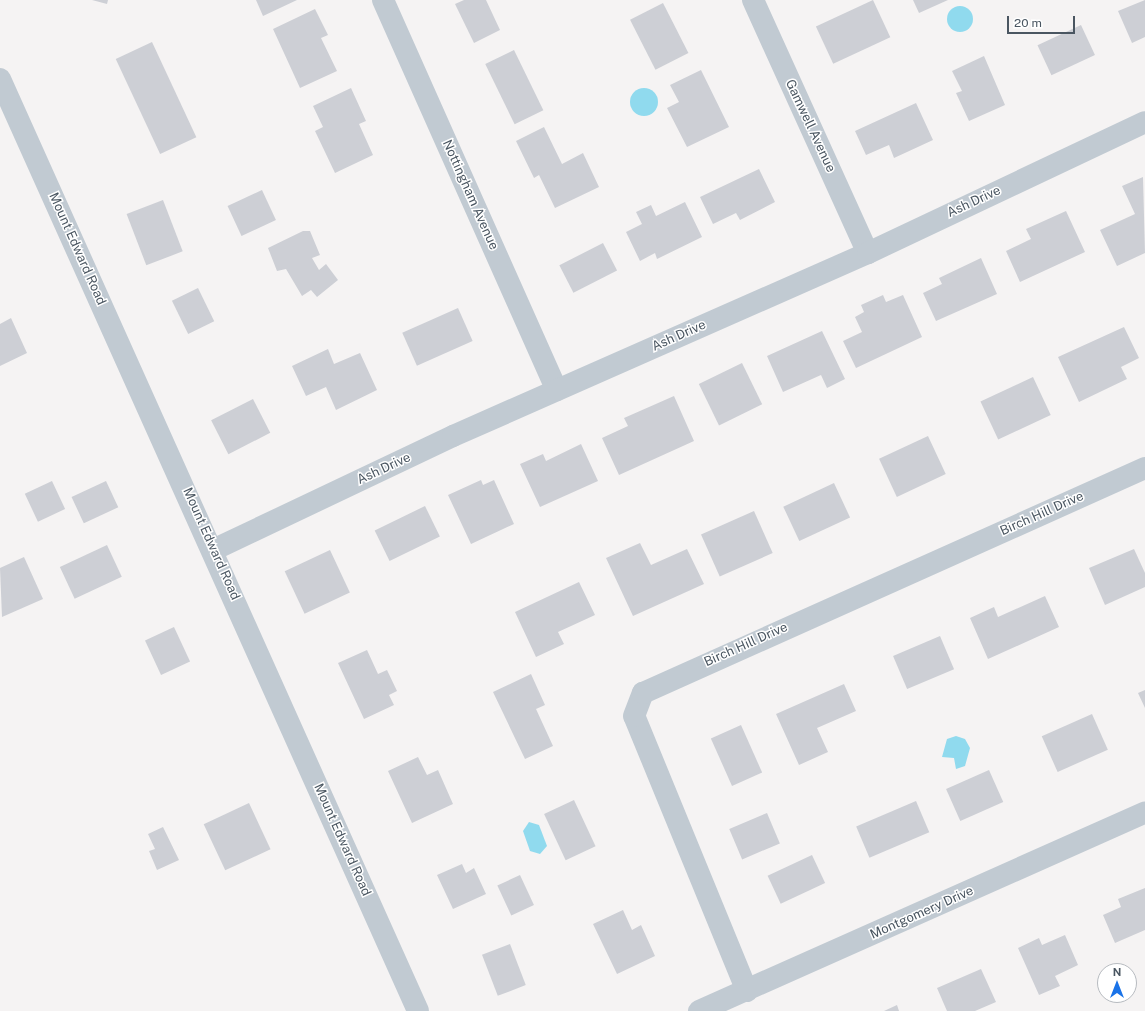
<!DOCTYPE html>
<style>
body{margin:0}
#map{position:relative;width:1145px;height:1011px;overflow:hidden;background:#f5f3f3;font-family:"Public Sans",sans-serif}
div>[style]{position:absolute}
.water>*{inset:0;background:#90daee}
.round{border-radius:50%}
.building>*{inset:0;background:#cdcfd5;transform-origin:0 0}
.minor>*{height:22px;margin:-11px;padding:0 11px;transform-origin:11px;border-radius:11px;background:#c1cad2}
span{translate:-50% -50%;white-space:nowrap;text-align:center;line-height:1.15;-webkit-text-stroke:3px #fff;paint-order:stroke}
.street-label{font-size:13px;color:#4a5661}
.north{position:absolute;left:1097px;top:963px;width:40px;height:40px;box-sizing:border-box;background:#fff;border:1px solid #b7bbc0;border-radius:50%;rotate:0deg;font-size:11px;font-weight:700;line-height:16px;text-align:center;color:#4a5661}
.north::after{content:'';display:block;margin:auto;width:14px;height:18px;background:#1a73e8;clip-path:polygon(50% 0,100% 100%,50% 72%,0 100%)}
.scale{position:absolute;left:1007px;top:16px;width:68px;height:18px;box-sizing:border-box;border:2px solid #4a5661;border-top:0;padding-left:5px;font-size:12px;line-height:14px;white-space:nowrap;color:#4a5661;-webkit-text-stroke:3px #fff;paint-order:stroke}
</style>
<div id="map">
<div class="water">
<i class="round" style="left:947px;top:6px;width:26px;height:26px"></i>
<i class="round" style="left:630px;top:88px;width:28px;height:28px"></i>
<i style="clip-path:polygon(956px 736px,965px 739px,970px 748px,965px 766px,956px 769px,954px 758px,942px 757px,947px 739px)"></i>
<i style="clip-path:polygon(529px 822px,539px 825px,547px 846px,540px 854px,530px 851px,523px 831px)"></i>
</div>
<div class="building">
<i style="clip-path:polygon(92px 0,108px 0,107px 4px)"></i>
<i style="clip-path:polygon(256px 0,297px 0,263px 16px)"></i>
<i style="clip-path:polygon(464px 0,486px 0,500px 30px,474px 43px,455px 4px)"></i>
<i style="left:873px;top:0;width:41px;height:63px;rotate:65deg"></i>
<i style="clip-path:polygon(913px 0,948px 0,919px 13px)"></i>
<i style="clip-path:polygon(1145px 0,1145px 37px,1132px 43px,1118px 11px)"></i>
<i style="left:663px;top:3px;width:56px;height:37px;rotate:63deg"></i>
<i style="clip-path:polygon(315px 9px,328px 35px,321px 38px,337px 71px,300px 88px,273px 29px)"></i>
<i style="left:1081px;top:25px;width:33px;height:48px;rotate:65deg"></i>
<i style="left:152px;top:42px;width:105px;height:40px;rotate:65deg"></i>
<i style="left:514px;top:50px;width:67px;height:32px;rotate:64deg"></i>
<i style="clip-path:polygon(984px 56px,1005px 105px,969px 121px,956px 93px,962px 91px,952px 71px)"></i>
<i style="clip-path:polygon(701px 70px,729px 127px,687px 147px,667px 108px,679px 102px,670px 85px)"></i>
<i style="clip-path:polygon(351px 88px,366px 121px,359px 124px,373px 155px,335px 173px,315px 131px,323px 127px,313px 106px)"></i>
<i style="clip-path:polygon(916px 103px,933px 140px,894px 158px,889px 145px,866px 155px,855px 131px)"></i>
<i style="clip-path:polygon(544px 127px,562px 164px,583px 153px,599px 187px,555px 208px,539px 175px,534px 178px,516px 141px)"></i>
<i style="clip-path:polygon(759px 169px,775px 202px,740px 220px,736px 213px,713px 224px,700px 197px)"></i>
<i style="clip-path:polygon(1143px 177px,1145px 253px,1117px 266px,1100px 230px,1135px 214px,1122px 186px)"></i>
<i style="left:262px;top:190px;width:33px;height:38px;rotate:65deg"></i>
<i style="left:163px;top:200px;width:55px;height:39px;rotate:69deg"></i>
<i style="clip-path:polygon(685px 202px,702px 237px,657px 259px,655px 253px,640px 261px,626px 232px,642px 224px,636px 212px,651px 205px,656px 216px)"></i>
<i style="clip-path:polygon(1066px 211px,1085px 252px,1020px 282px,1006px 251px,1031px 239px,1026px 229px)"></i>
<i style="clip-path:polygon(303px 231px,310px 231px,320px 255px,312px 258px,319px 270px,326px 264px,338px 280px,317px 297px,311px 290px,302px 296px,286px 269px,277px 271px,268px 248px)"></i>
<i style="left:603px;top:243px;width:31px;height:49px;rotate:63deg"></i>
<i style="clip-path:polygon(981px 258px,997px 294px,936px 321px,923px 293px,942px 284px,939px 278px)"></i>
<i style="left:198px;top:288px;width:37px;height:29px;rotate:64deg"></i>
<i style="clip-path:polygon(883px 295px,886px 302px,903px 295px,922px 337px,856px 368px,843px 341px,862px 332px,855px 317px,864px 312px,861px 305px)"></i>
<i style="left:458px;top:308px;width:36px;height:61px;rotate:66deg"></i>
<i style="clip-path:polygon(11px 318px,27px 353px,0 366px,0 324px)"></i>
<i style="clip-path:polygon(1124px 327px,1139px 358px,1121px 367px,1127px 379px,1079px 402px,1058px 357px)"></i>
<i style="clip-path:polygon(822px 331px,845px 379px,827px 388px,821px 375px,783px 392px,767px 356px)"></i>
<i style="clip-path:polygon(328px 349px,334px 364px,360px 353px,377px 390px,336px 410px,326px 387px,306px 396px,292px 366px)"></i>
<i style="left:742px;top:363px;width:46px;height:48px;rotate:64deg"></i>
<i style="left:1033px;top:377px;width:42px;height:58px;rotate:65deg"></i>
<i style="clip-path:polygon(674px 396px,694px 441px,619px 475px,602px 438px,628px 426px,624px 418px)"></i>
<i style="left:253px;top:399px;width:38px;height:47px;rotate:63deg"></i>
<i style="left:928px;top:436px;width:42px;height:54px;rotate:65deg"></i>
<i style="clip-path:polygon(581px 444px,598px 481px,540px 507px,520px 464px,543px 454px,546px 461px)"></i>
<i style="clip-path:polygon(481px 480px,483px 485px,494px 480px,514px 524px,471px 544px,448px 495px)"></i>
<i style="left:52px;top:481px;width:31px;height:30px;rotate:65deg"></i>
<i style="left:106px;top:481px;width:29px;height:38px;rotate:65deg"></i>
<i style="left:834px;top:483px;width:38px;height:56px;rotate:65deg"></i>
<i style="left:425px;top:506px;width:34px;height:56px;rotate:64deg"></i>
<i style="left:754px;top:511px;width:46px;height:58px;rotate:66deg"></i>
<i style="clip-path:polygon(640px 543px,651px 565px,687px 549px,704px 584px,633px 616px,606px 558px)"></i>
<i style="left:107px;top:545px;width:35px;height:52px;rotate:65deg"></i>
<i style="clip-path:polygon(1134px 549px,1145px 573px,1145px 587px,1105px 605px,1089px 568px)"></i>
<i style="left:330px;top:550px;width:47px;height:50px;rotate:65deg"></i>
<i style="clip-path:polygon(24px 557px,43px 599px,2px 617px,0 568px)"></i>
<i style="clip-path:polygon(579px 582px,595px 615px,558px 632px,564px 644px,536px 657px,515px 612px)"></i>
<i style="clip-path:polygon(1045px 596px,1059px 627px,988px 659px,970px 618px,994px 607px,998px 617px)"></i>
<i style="left:174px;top:627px;width:38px;height:32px;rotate:65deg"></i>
<i style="left:940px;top:636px;width:36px;height:51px;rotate:67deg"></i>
<i style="clip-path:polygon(367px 650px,378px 674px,387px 670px,397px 691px,389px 695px,394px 705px,364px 719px,338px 663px)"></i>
<i style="clip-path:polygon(531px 674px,545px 705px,536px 709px,553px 746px,525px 759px,493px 692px)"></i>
<i style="clip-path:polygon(844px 684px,856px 711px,817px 728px,828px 752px,799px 765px,776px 714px)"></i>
<i style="clip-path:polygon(1145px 690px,1145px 708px,1138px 693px)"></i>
<i style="left:1092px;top:714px;width:39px;height:55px;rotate:66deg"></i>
<i style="left:741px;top:725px;width:52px;height:33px;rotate:66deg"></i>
<i style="clip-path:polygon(418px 757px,427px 775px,438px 770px,453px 804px,412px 823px,388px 771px)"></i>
<i style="left:989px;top:770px;width:35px;height:47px;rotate:66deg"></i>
<i style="left:574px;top:800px;width:51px;height:33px;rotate:65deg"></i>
<i style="left:916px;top:801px;width:34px;height:65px;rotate:67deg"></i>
<i style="left:249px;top:803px;width:51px;height:50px;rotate:65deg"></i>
<i style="left:767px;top:813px;width:33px;height:41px;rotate:67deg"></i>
<i style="clip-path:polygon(163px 827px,179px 860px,157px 870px,149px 851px,155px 849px,148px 834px)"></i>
<i style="left:812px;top:855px;width:31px;height:49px;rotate:65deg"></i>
<i style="clip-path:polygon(462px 864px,466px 873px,474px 868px,486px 894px,453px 909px,437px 875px)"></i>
<i style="left:520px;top:875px;width:33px;height:25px;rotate:65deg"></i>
<i style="clip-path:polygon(1145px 888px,1145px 930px,1115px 943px,1103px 915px,1121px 907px,1118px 899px)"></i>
<i style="clip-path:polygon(623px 910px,632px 930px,641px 925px,655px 956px,617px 974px,593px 924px)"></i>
<i style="clip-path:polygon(1065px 935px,1078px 965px,1055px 976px,1060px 986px,1039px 995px,1018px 948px,1039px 938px,1042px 945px)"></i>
<i style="left:510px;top:944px;width:44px;height:30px;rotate:69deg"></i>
<i style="clip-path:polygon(981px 969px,996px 1002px,975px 1011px,947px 1011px,937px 988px)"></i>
<i style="clip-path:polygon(897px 1005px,899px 1011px,884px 1011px)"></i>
</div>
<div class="minor">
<i style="left:383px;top:0;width:427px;rotate:66deg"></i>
<i style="left:753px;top:0;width:278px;rotate:65.6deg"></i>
<i style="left:0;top:79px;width:1021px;rotate:65.84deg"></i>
<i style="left:213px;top:550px;width:266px;rotate:-25.4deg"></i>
<i style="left:453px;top:436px;width:454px;rotate:-23.8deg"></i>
<i style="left:868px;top:253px;width:306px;rotate:-25.3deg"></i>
<i style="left:747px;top:991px;width:297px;rotate:-112.3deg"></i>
<i style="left:634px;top:716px;width:25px;rotate:-69deg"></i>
<i style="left:643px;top:693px;width:550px;rotate:-24.14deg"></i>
<i style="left:699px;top:1011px;width:488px;rotate:-24deg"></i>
</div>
<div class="street-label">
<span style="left:810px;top:126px;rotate:65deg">Gamwell Avenue</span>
<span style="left:470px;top:195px;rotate:66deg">Nottingham Avenue</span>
<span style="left:974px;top:202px;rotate:-25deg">Ash Drive</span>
<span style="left:77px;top:249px;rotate:66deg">Mount Edward Road</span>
<span style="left:679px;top:336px;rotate:-24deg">Ash Drive</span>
<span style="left:384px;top:469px;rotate:-25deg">Ash Drive</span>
<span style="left:1042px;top:514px;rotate:-24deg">Birch Hill Drive</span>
<span style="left:211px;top:544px;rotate:66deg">Mount Edward Road</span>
<span style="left:746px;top:645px;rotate:-24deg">Birch Hill Drive</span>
<span style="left:342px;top:840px;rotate:66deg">Mount Edward Road</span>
<span style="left:922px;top:913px;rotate:-24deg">Montgomery Drive</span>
</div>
<div class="north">N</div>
<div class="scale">20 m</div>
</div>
